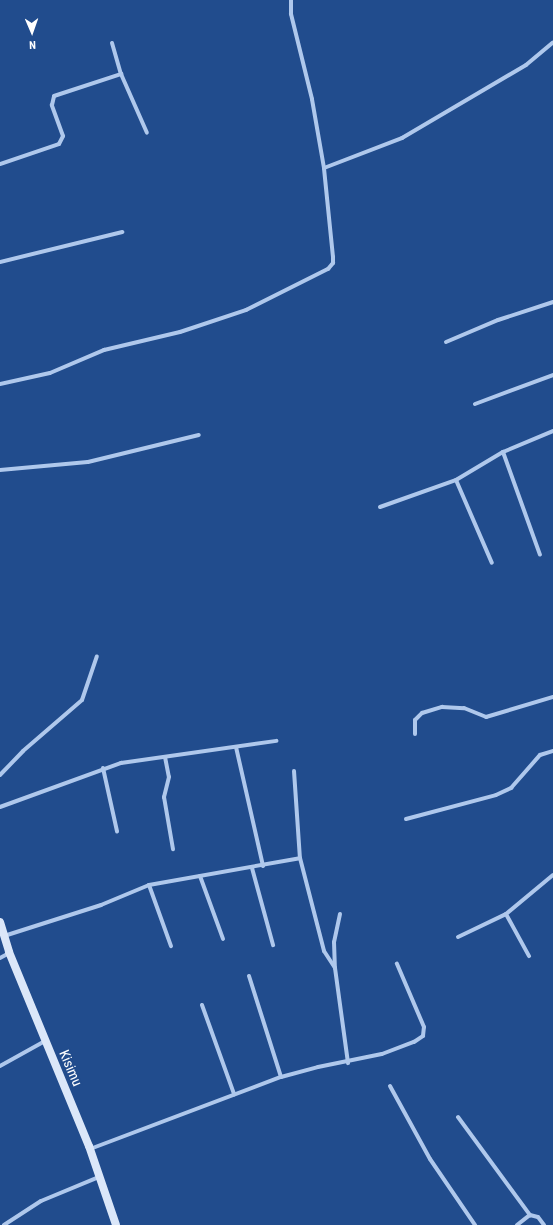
<!DOCTYPE html>
<style>
body{margin:0}
#map{position:relative;width:553px;height:1225px;overflow:hidden;background:#214c8d;font-family:"Roboto Condensed",sans-serif}
div>[style]{position:absolute}
.street>*{height:4px;margin:-2px;padding:0 2px;transform-origin:2px;border-radius:2px;background:#afc8ec}
.secondary>*{height:8px;margin:-4px;padding:0 4px;transform-origin:4px;border-radius:4px;background:#dbe7f9}
span{translate:-50% -50%;white-space:nowrap;text-align:center;line-height:1.15;-webkit-text-stroke:3px #214c8d;paint-order:stroke}
.street-label{font-size:14px;color:#fff}
.north{position:absolute;left:12px;top:12px;width:40px;height:40px;-webkit-text-stroke:3px #214c8d;paint-order:stroke;rotate:178deg;font-size:11px;font-weight:700;line-height:16px;text-align:center;color:#fff}
.north::after{content:'';display:block;margin:auto;width:14px;height:18px;background:#fff;clip-path:polygon(50% 0,100% 100%,50% 72%,0 100%)}
</style>
<div id="map">
<div class="street">
<i style="left:112px;top:43px;width:32px;rotate:74deg"></i>
<i style="left:121px;top:74px;width:64px;rotate:66.2deg"></i>
<i style="left:0;top:164px;width:62px;rotate:-18.7deg"></i>
<i style="left:59px;top:144px;width:9px;rotate:-63deg"></i>
<i style="left:63px;top:136px;width:33px;rotate:-110deg"></i>
<i style="left:52px;top:105px;width:9px;rotate:-77deg"></i>
<i style="left:54px;top:96px;width:71px;rotate:-18.2deg"></i>
<i style="left:324px;top:168px;width:84px;rotate:-21deg"></i>
<i style="left:402px;top:138px;width:144px;rotate:-30.5deg"></i>
<i style="left:526px;top:65px;width:35px;rotate:-40deg"></i>
<i style="left:0;top:262px;width:126px;rotate:-13.8deg"></i>
<i style="left:446px;top:342px;width:56px;rotate:-22.9deg"></i>
<i style="left:498px;top:320px;width:58px;rotate:-18.1deg"></i>
<i style="left:0;top:384px;width:51px;rotate:-12.4deg"></i>
<i style="left:50px;top:373px;width:59px;rotate:-23.1deg"></i>
<i style="left:104px;top:350px;width:78px;rotate:-13.3deg"></i>
<i style="left:180px;top:332px;width:70px;rotate:-18.4deg"></i>
<i style="left:246px;top:310px;width:92px;rotate:-26.6deg"></i>
<i style="left:328px;top:269px;width:8px;rotate:-50deg"></i>
<i style="left:333px;top:263px;width:6px;rotate:-90deg"></i>
<i style="left:333px;top:257px;width:89px;rotate:-95.8deg"></i>
<i style="left:324px;top:168px;width:70px;rotate:-99.9deg"></i>
<i style="left:312px;top:99px;width:88px;rotate:-103.9deg"></i>
<i style="left:291px;top:14px;width:14px;rotate:-90deg"></i>
<i style="left:475px;top:404px;width:83px;rotate:-20.4deg"></i>
<i style="left:503px;top:452px;width:109px;rotate:70.2deg"></i>
<i style="left:0;top:470px;width:88px;rotate:-5.2deg"></i>
<i style="left:88px;top:462px;width:114px;rotate:-13.7deg"></i>
<i style="left:456px;top:480px;width:90px;rotate:66.6deg"></i>
<i style="left:380px;top:507px;width:81px;rotate:-19.6deg"></i>
<i style="left:456px;top:480px;width:55px;rotate:-30.8deg"></i>
<i style="left:503px;top:452px;width:54px;rotate:-22.8deg"></i>
<i style="left:415px;top:734px;width:14px;rotate:-90deg"></i>
<i style="left:415px;top:720px;width:10px;rotate:-45deg"></i>
<i style="left:422px;top:713px;width:21px;rotate:-17deg"></i>
<i style="left:442px;top:707px;width:22px;rotate:3deg"></i>
<i style="left:464px;top:708px;width:24px;rotate:22deg"></i>
<i style="left:486px;top:717px;width:70px;rotate:-16.6deg"></i>
<i style="left:236px;top:747px;width:122px;rotate:77.2deg"></i>
<i style="left:165px;top:757px;width:20px;rotate:79deg"></i>
<i style="left:169px;top:777px;width:21px;rotate:104deg"></i>
<i style="left:164px;top:797px;width:53px;rotate:80.2deg"></i>
<i style="left:103px;top:768px;width:65px;rotate:77.5deg"></i>
<i style="left:294px;top:771px;width:87px;rotate:86.1deg"></i>
<i style="left:300px;top:858px;width:96px;rotate:75.5deg"></i>
<i style="left:324px;top:951px;width:20px;rotate:57deg"></i>
<i style="left:0;top:775px;width:33px;rotate:-46deg"></i>
<i style="left:23px;top:751px;width:78px;rotate:-40.8deg"></i>
<i style="left:82px;top:700px;width:46px;rotate:-71.2deg"></i>
<i style="left:0;top:807px;width:129px;rotate:-20deg"></i>
<i style="left:121px;top:763px;width:157px;rotate:-8.1deg"></i>
<i style="left:406px;top:819px;width:93px;rotate:-14.9deg"></i>
<i style="left:496px;top:795px;width:17px;rotate:-25deg"></i>
<i style="left:511px;top:788px;width:44px;rotate:-48.7deg"></i>
<i style="left:540px;top:755px;width:14px;rotate:-17deg"></i>
<i style="left:252px;top:868px;width:80px;rotate:74.7deg"></i>
<i style="left:200px;top:876px;width:67px;rotate:69.9deg"></i>
<i style="left:149px;top:885px;width:65px;rotate:70.2deg"></i>
<i style="left:340px;top:914px;width:29px;rotate:102deg"></i>
<i style="left:334px;top:942px;width:26px;rotate:88deg"></i>
<i style="left:335px;top:968px;width:96px;rotate:82.2deg"></i>
<i style="left:506px;top:914px;width:48px;rotate:61.3deg"></i>
<i style="left:4px;top:936px;width:102px;rotate:-17.7deg"></i>
<i style="left:101px;top:905px;width:52px;rotate:-22.6deg"></i>
<i style="left:149px;top:885px;width:153px;rotate:-10.1deg"></i>
<i style="left:458px;top:937px;width:53px;rotate:-25.6deg"></i>
<i style="left:506px;top:914px;width:61px;rotate:-39.7deg"></i>
<i style="left:0;top:958px;width:10px;rotate:-29deg"></i>
<i style="left:249px;top:976px;width:106px;rotate:72.4deg"></i>
<i style="left:202px;top:1005px;width:95px;rotate:70.2deg"></i>
<i style="left:0;top:1066px;width:51px;rotate:-29.1deg"></i>
<i style="left:390px;top:1086px;width:83px;rotate:61.3deg"></i>
<i style="left:430px;top:1159px;width:80px;rotate:55.7deg"></i>
<i style="left:458px;top:1117px;width:122px;rotate:53.7deg"></i>
<i style="left:530px;top:1215px;width:8px;rotate:14deg"></i>
<i style="left:538px;top:1217px;width:10px;rotate:53deg"></i>
<i style="left:90px;top:1149px;width:204px;rotate:-20.7deg"></i>
<i style="left:281px;top:1077px;width:38px;rotate:-15deg"></i>
<i style="left:318px;top:1067px;width:65px;rotate:-11.5deg"></i>
<i style="left:382px;top:1054px;width:34px;rotate:-21deg"></i>
<i style="left:414px;top:1042px;width:11px;rotate:-34deg"></i>
<i style="left:423px;top:1036px;width:9px;rotate:-84deg"></i>
<i style="left:424px;top:1027px;width:69px;rotate:-113.2deg"></i>
<i style="left:4px;top:1225px;width:44px;rotate:-33deg"></i>
<i style="left:41px;top:1201px;width:63px;rotate:-22.5deg"></i>
<i style="left:517px;top:1225px;width:16px;rotate:-38deg"></i>
</div>
<div class="secondary">
<i style="left:0;top:922px;width:31px;rotate:73deg"></i>
<i style="left:9px;top:952px;width:210px;rotate:67.6deg"></i>
<i style="left:89px;top:1146px;width:83px;rotate:71.1deg"></i>
</div>
<div class="street-label">
<span style="left:71px;top:1068px;rotate:67deg">Kisimu</span>
</div>
<div class="north">N</div>
</div>
